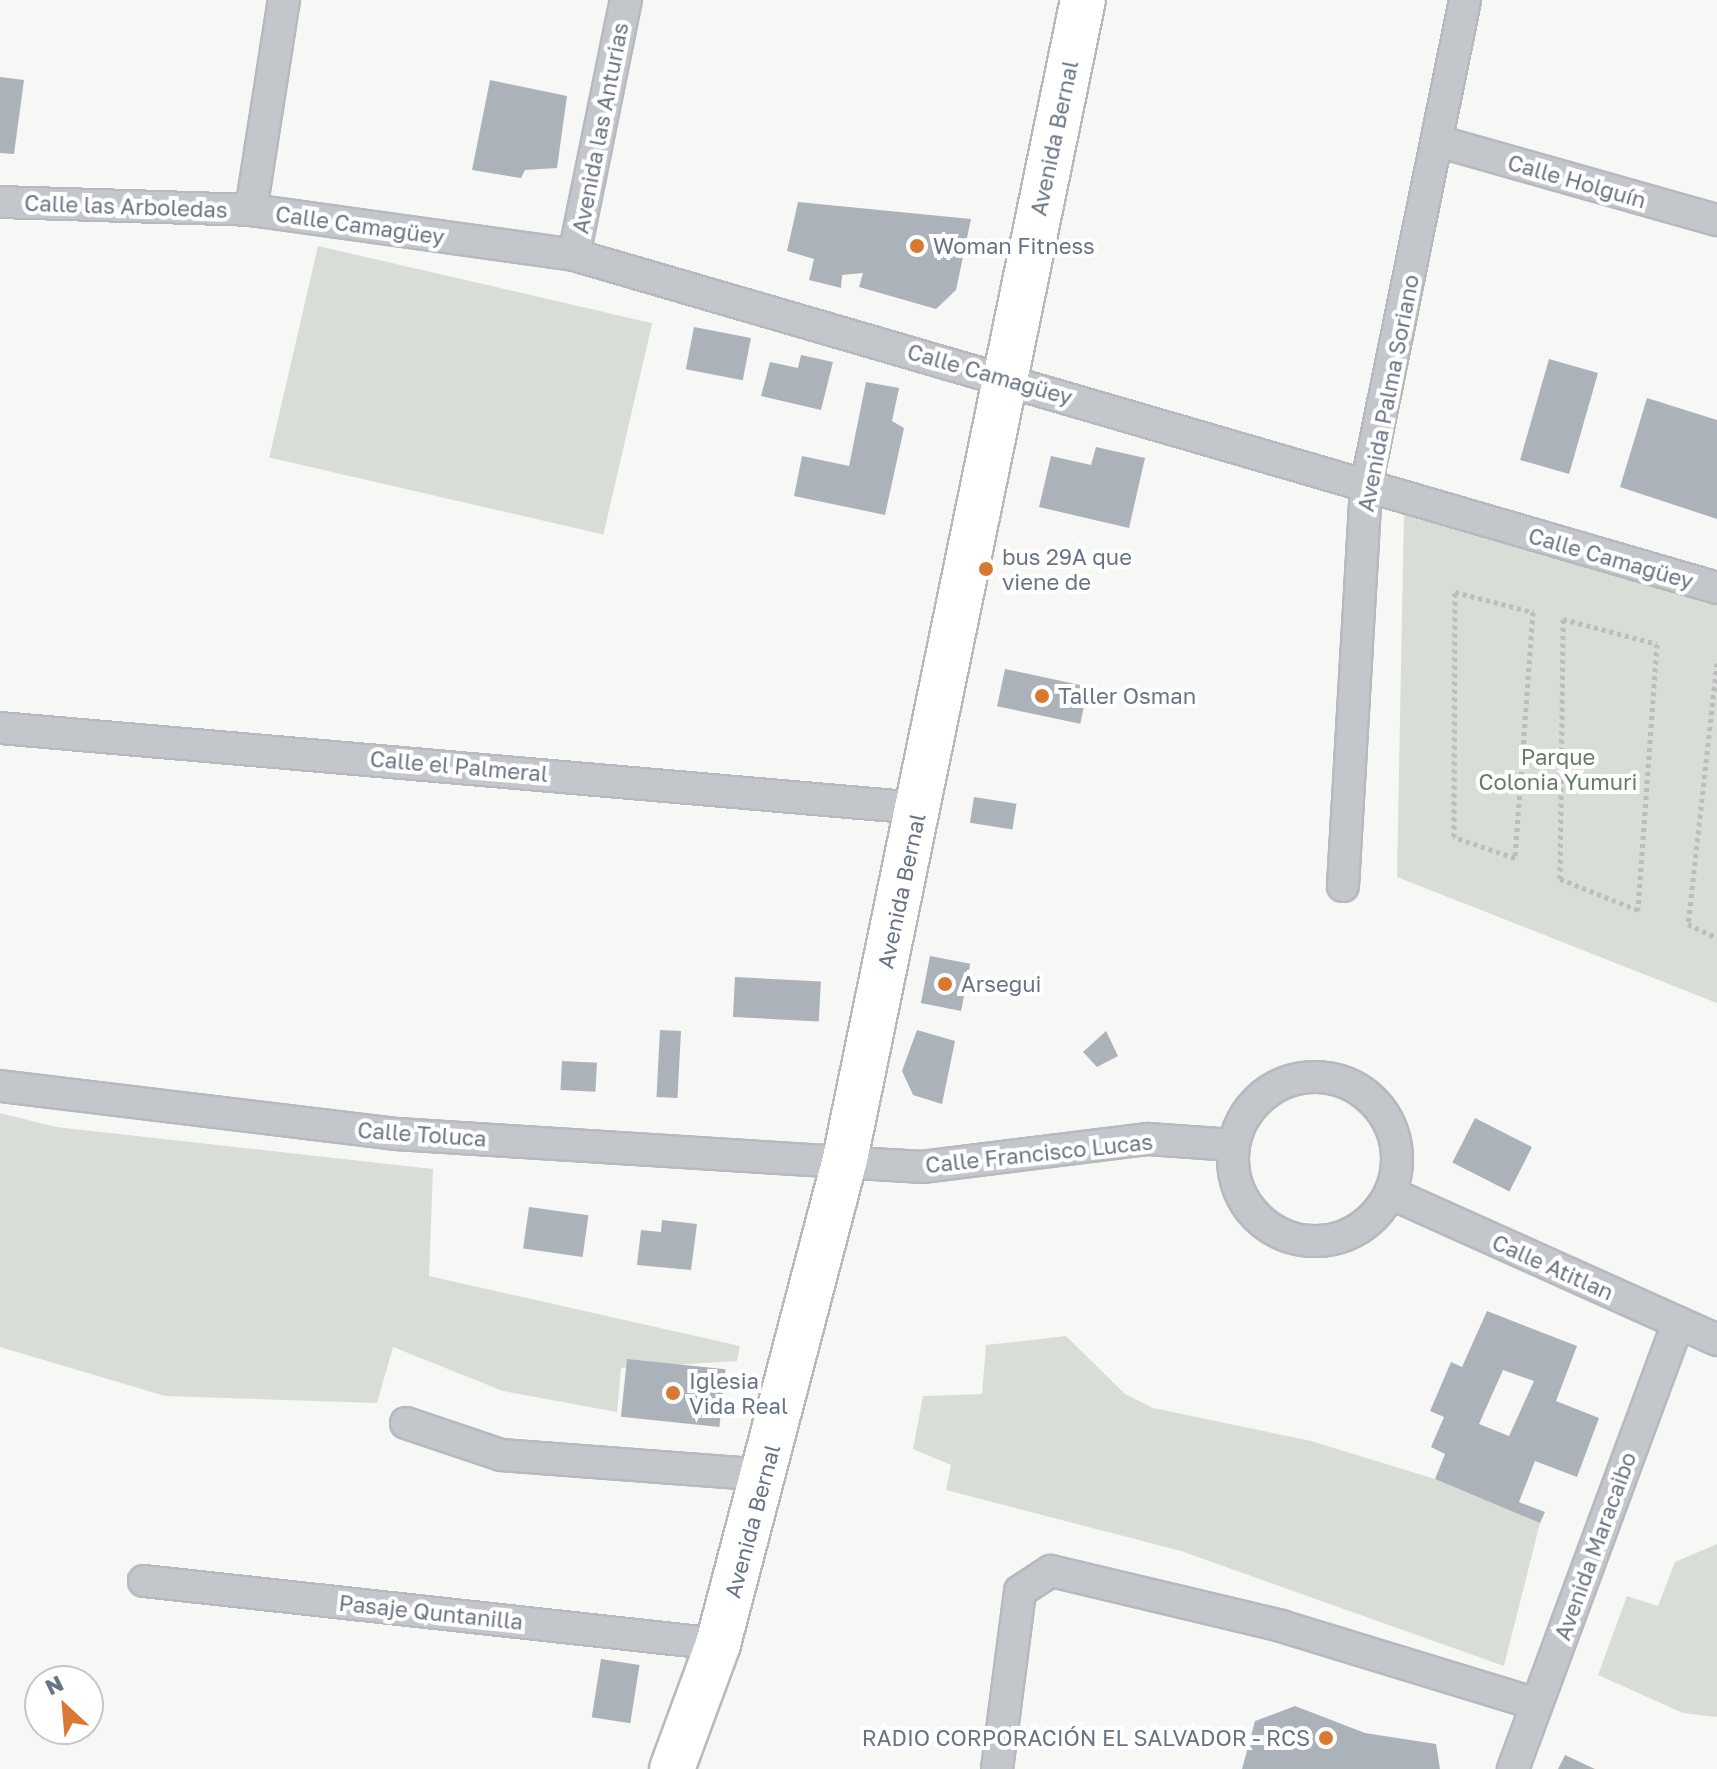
<!DOCTYPE html>
<meta charset="utf-8">
<style>
body{margin:0}
#map{position:relative;width:1717px;height:1769px;overflow:hidden;background:#f7f7f5;font-family:"Golos Text",sans-serif}
div>[style]{position:absolute}
.green>*{inset:0;background:#d8ded6;transform-origin:0 0}
.building>*{inset:0;background:#acb2b9;transform-origin:0 0}
.path>*{height:5px;margin-top:-2.5px;transform-origin:0;background:repeating-linear-gradient(90deg,#bbbdc0 0 4px,transparent 0 8px)}
.roads{filter:drop-shadow(2px 0 #b6b9be) drop-shadow(-2px 0 #b6b9be) drop-shadow(0 2px #b6b9be) drop-shadow(0 -2px #b6b9be)}
.street>*{height:30px;margin:-15px;padding:0 15px;transform-origin:15px;border-radius:15px;background:#c3c6ca}
.street>.ring{margin:-15px;padding:0;box-sizing:content-box;background:none;border:30px solid #c3c6ca;border-radius:50%}
.secondary>*{height:44px;margin:-22px;padding:0 22px;transform-origin:22px;border-radius:22px;background:#fff}
.dots>*{width:22px;height:22px;translate:-50% -50%;box-sizing:border-box;border:4px solid #fff;border-radius:50%}
span{translate:-50% -50%;white-space:nowrap;text-align:center;line-height:1.15;-webkit-text-stroke:8px #fff;paint-order:stroke}
.street-label{font-size:22px;color:#687384}
.poi-label{font-size:22px;color:#687384}
.left{translate:0 -50%;text-align:left}
.right{translate:-100% -50%;text-align:right}
.park-label{font-size:22px;color:#677c67}
.north{position:absolute;left:24px;top:1665px;width:80px;height:80px;box-sizing:border-box;background:#fff;border:2px solid #c3c7ce;border-radius:50%;rotate:334deg;font-size:22px;font-weight:700;line-height:32px;text-align:center;color:#687384}
.north::after{content:'';display:block;margin:auto;width:28px;height:36px;background:#d97833;clip-path:polygon(50% 0,100% 100%,50% 72%,0 100%)}
</style>
<div id="map">
<div class="green">
<i style="left:318px;top:246px;width:343px;height:217px;rotate:13deg"></i>
<i style="clip-path:polygon(1404px 509px,1717px 600px,1717px 1003px,1397px 877px)"></i>
<i style="clip-path:polygon(0 1113px,56px 1127px,433px 1169px,429px 1276px,740px 1346px,737px 1361px,621px 1368px,617px 1412px,503px 1391px,393px 1347px,377px 1403px,165px 1396px,0 1347px)"></i>
<i style="clip-path:polygon(1066px 1336px,1125px 1394px,1153px 1408px,1311px 1441px,1435px 1479px,1540px 1523px,1504px 1666px,1181px 1551px,946px 1490px,951px 1465px,913px 1449px,923px 1396px,982px 1394px,986px 1345px)"></i>
<i style="clip-path:polygon(1717px 1544px,1717px 1717px,1683px 1713px,1598px 1675px,1627px 1596px,1658px 1606px,1675px 1562px)"></i>
</div>
<div class="building">
<i style="clip-path:polygon(0 77px,24px 80px,14px 154px,0 153px)"></i>
<i style="clip-path:polygon(490px 80px,567px 96px,557px 168px,525px 170px,521px 178px,472px 170px)"></i>
<i style="clip-path:polygon(798px 202px,971px 219px,956px 290px,936px 309px,859px 287px,863px 273px,842px 275px,841px 288px,809px 280px,814px 259px,787px 251px)"></i>
<i style="left:694px;top:327px;width:58px;height:43px;rotate:11deg"></i>
<i style="clip-path:polygon(801px 355px,833px 362px,821px 410px,761px 396px,770px 362px,798px 368px)"></i>
<i style="left:1549px;top:359px;width:51px;height:105px;rotate:16deg"></i>
<i style="clip-path:polygon(866px 382px,899px 388px,892px 421px,904px 428px,885px 515px,794px 496px,802px 456px,849px 466px)"></i>
<i style="clip-path:polygon(1647px 398px,1717px 420px,1717px 519px,1620px 487px)"></i>
<i style="clip-path:polygon(1096px 447px,1145px 458px,1129px 528px,1039px 507px,1051px 456px,1091px 465px)"></i>
<i style="left:1005px;top:669px;width:85px;height:38px;rotate:12deg"></i>
<i style="left:974px;top:797px;width:43px;height:26px;rotate:9deg"></i>
<i style="left:930px;top:956px;width:41px;height:48px;rotate:11deg"></i>
<i style="left:735px;top:977px;width:86px;height:40px;rotate:3deg"></i>
<i style="left:660px;top:1030px;width:21px;height:67px;rotate:3deg"></i>
<i style="clip-path:polygon(917px 1030px,955px 1041px,942px 1104px,913px 1095px,902px 1071px)"></i>
<i style="clip-path:polygon(1106px 1031px,1118px 1056px,1097px 1067px,1083px 1052px)"></i>
<i style="left:562px;top:1061px;width:35px;height:29px;rotate:3deg"></i>
<i style="left:1475px;top:1118px;width:64px;height:50px;rotate:27deg"></i>
<i style="left:529px;top:1207px;width:60px;height:42px;rotate:8deg"></i>
<i style="clip-path:polygon(662px 1220px,697px 1224px,691px 1270px,637px 1265px,641px 1230px,661px 1232px)"></i>
<i style="clip-path:polygon(evenodd,1487px 1311px,1577px 1346px,1556px 1401px,1599px 1418px,1577px 1477px,1535px 1461px,1519px 1502px,1545px 1512px,1540px 1523px,1435px 1479px,1445px 1454px,1431px 1447px,1444px 1417px,1430px 1411px,1451px 1362px,1462px 1367px,1487px 1311px,1503px 1370px,1534px 1381px,1509px 1436px,1479px 1424px,1503px 1370px)"></i>
<i style="left:627px;top:1359px;width:99px;height:58px;rotate:6deg"></i>
<i style="left:601px;top:1659px;width:39px;height:59px;rotate:9deg"></i>
<i style="clip-path:polygon(1295px 1706px,1365px 1733px,1436px 1744px,1440px 1769px,1242px 1769px,1255px 1721px)"></i>
<i style="clip-path:polygon(1565px 1755px,1595px 1769px,1558px 1769px)"></i>
</div>
<div class="path">
<i style="left:1455px;top:592px;width:81px;rotate:14.4deg"></i>
<i style="left:1533px;top:612px;width:247px;rotate:94.2deg"></i>
<i style="left:1515px;top:858px;width:65px;rotate:-161deg"></i>
<i style="left:1454px;top:837px;width:245px;rotate:-89.8deg"></i>
<i style="left:1563px;top:619px;width:97px;rotate:14.9deg"></i>
<i style="left:1657px;top:644px;width:267px;rotate:94.1deg"></i>
<i style="left:1638px;top:910px;width:84px;rotate:-158.3deg"></i>
<i style="left:1560px;top:879px;width:260px;rotate:-89.3deg"></i>
<i style="left:1717px;top:663px;width:263px;rotate:96.3deg"></i>
<i style="left:1688px;top:924px;width:32px;rotate:26deg"></i>
</div>
<div class="roads">
<div class="street">
<i style="left:1437px;top:141px;width:291px;rotate:15.8deg"></i>
<i style="left:0;top:202px;width:251px;rotate:1.8deg"></i>
<i style="left:251px;top:210px;width:326px;rotate:7.9deg"></i>
<i style="left:574px;top:255px;width:1191px;rotate:16.24deg"></i>
<i style="left:251px;top:210px;width:213px;rotate:-81.1deg"></i>
<i style="left:574px;top:255px;width:260px;rotate:-78.5deg"></i>
<i style="left:0;top:728px;width:922px;rotate:4.98deg"></i>
<i style="left:1343px;top:886px;width:400px;rotate:-86.7deg"></i>
<i style="left:1366px;top:487px;width:497px;rotate:-78.5deg"></i>
<i class="ring" style="left:1233px;top:1077px;width:134px;height:134px"></i>
<i style="left:0;top:1086px;width:400px;rotate:6.9deg"></i>
<i style="left:397px;top:1134px;width:526px;rotate:3.6deg"></i>
<i style="left:922px;top:1167px;width:228px;rotate:-7.1deg"></i>
<i style="left:1148px;top:1139px;width:85px;rotate:4deg"></i>
<i style="left:1390px;top:1193px;width:359px;rotate:24.2deg"></i>
<i style="left:406px;top:1423px;width:100px;rotate:18.6deg"></i>
<i style="left:501px;top:1455px;width:266px;rotate:4.3deg"></i>
<i style="left:144px;top:1581px;width:577px;rotate:6.26deg"></i>
<i style="left:997px;top:1769px;width:179px;rotate:-82.6deg"></i>
<i style="left:1020px;top:1591px;width:37px;rotate:-33deg"></i>
<i style="left:1051px;top:1571px;width:236px;rotate:13.4deg"></i>
<i style="left:1281px;top:1626px;width:267px;rotate:17deg"></i>
<i style="left:1513px;top:1769px;width:476px;rotate:-69.7deg"></i>
</div>
<div class="secondary">
<i style="left:672px;top:1769px;width:133px;rotate:-69.8deg"></i>
<i style="left:718px;top:1644px;width:501px;rotate:-75.33deg"></i>
<i style="left:845px;top:1159px;width:1183px;rotate:-78.4deg"></i>
</div>
</div>
<div class="dots">
<i style="left:917px;top:246px;background:#d97833"></i>
<i style="left:986px;top:569px;background:#d97833"></i>
<i style="left:1042px;top:696px;background:#d97833"></i>
<i style="left:945px;top:984px;background:#d97833"></i>
<i style="left:673px;top:1393px;background:#d97833"></i>
<i style="left:1326px;top:1738px;background:#d97833"></i>
</div>
<div class="street-label">
<span style="left:600px;top:128px;rotate:-79deg">Avenida las Anturias</span>
<span style="left:1054px;top:138px;rotate:-78deg">Avenida Bernal</span>
<span style="left:1577px;top:181px;rotate:16deg">Calle Holguín</span>
<span style="left:126px;top:206px;rotate:2deg">Calle las Arboledas</span>
<span style="left:360px;top:225px;rotate:8deg">Calle Camagüey</span>
<span style="left:990px;top:374px;rotate:16deg">Calle Camagüey</span>
<span style="left:1388px;top:393px;rotate:-79deg">Avenida Palma Soriano</span>
<span style="left:1611px;top:558px;rotate:16deg">Calle Camagüey</span>
<span style="left:459px;top:766px;rotate:5deg">Calle el Palmeral</span>
<span style="left:901px;top:891px;rotate:-78deg">Avenida Bernal</span>
<span style="left:422px;top:1134px;rotate:4deg">Calle Toluca</span>
<span style="left:1039px;top:1153px;rotate:-6deg">Calle Francisco Lucas</span>
<span style="left:1553px;top:1267px;rotate:24deg">Calle Atitlan</span>
<span style="left:752px;top:1521px;rotate:-75deg">Avenida Bernal</span>
<span style="left:1595px;top:1546px;rotate:-70deg">Avenida Maracaibo</span>
<span style="left:431px;top:1612px;rotate:6deg">Pasaje Quntanilla</span>
</div>
<div class="poi-label">
<span class="left" style="left:933px;top:246px">Woman Fitness</span>
<span class="left" style="left:1002px;top:569px">bus 29A que<br>viene de</span>
<span class="left" style="left:1058px;top:696px">Taller Osman</span>
<span class="left" style="left:961px;top:984px">Arsegui</span>
<span class="left" style="left:689px;top:1393px">Iglesia<br>Vida Real</span>
<span class="right" style="left:1310px;top:1738px">RADIO CORPORACIÓN EL SALVADOR - RCS</span>
</div>
<div class="park-label">
<span style="left:1558px;top:769px">Parque<br>Colonia Yumuri</span>
</div>
<div class="north">N</div>
</div>
